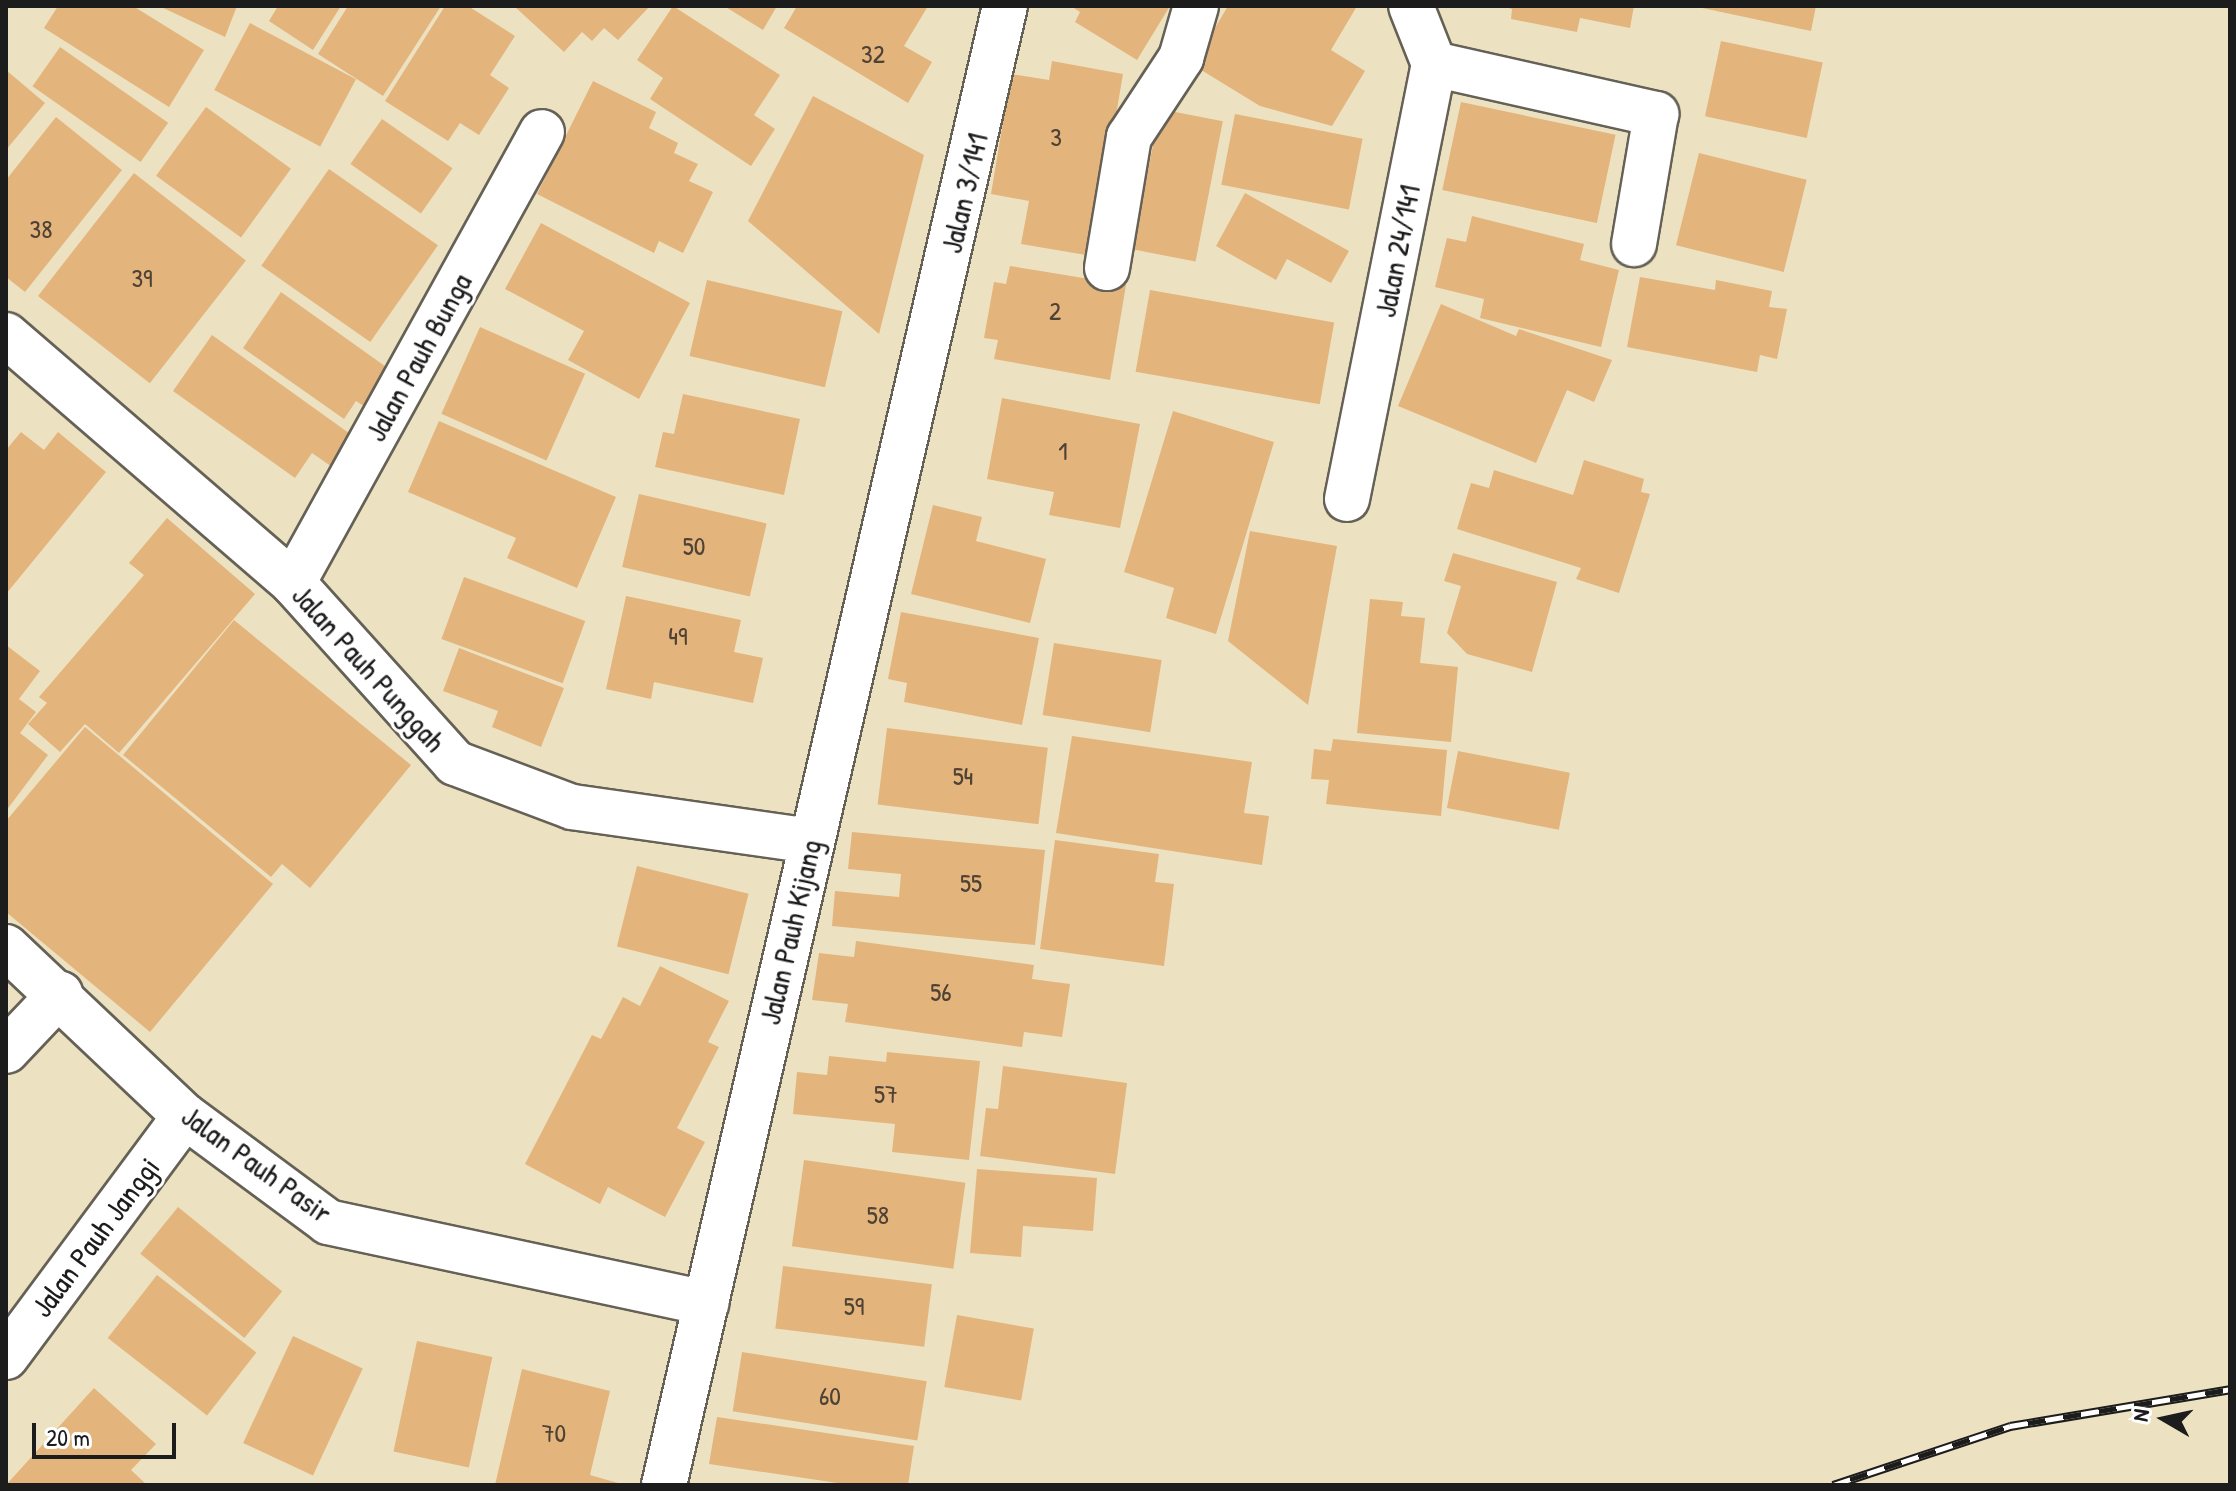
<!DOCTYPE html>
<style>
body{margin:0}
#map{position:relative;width:2236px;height:1491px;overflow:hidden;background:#ece2c1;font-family:"Patrick Hand",sans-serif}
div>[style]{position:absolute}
.building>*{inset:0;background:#e4b47d;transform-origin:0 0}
.roads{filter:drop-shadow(2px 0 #656156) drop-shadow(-2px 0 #656156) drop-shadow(0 2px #656156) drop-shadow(0 -2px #656156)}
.minor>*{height:44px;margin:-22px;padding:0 22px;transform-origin:22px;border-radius:22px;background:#fff}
.rail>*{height:9px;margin-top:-4.5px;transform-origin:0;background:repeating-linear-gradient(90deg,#fff 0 18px,#1c1c1c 0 36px);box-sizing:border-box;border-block:2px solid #1c1c1c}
span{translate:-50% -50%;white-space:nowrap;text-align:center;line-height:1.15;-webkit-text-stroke:6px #fff;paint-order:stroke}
.number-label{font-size:26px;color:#4e4234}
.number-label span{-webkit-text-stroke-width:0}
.street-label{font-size:30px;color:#1c1c1c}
.frame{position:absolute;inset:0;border:8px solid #1c1c1c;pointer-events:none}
.north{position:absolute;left:2124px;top:1379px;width:80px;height:80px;-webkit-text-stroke:6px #fff;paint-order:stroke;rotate:279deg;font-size:22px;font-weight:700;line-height:32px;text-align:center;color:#1c1c1c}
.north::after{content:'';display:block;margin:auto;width:28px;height:36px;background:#1c1c1c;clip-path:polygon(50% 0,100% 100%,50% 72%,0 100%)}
.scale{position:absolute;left:32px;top:1423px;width:144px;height:36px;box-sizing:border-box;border:4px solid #1c1c1c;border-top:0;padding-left:10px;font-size:24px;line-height:28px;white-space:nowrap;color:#1c1c1c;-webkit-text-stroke:6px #fff;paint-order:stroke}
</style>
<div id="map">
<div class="building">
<i style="clip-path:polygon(58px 6px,133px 6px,204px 50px,169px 107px,44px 28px)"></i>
<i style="clip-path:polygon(159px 6px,237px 6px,225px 37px)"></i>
<i style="clip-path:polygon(278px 6px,341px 6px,313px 50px,269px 21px)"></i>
<i style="clip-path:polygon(348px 6px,441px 6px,383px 96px,318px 54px)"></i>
<i style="clip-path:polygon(445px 6px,468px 6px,515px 36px,490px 75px,509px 88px,479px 135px,460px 123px,448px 141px,385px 101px)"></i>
<i style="clip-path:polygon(514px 6px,650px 6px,618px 40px,604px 28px,592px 41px,582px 32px,564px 52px)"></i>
<i style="clip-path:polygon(673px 6px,780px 75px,754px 115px,775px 129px,751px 166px,650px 99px,663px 78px,637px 60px)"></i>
<i style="clip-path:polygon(724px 6px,777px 6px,763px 30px)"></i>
<i style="clip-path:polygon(797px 6px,928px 6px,904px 46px,932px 62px,908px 103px,784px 28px)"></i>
<i style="clip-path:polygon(1071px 6px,1170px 6px,1137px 60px,1075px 22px,1080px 12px)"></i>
<i style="clip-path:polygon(1228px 6px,1357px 6px,1331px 50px,1365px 71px,1332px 126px,1260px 106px,1193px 65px)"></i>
<i style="clip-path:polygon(1502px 6px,1634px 6px,1630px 28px,1580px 18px,1577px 32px,1511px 19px,1512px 9px)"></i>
<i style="clip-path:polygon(1693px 6px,1816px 6px,1811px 31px)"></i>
<i style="left:250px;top:23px;width:120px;height:76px;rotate:28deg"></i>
<i style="left:1721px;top:41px;width:104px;height:77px;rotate:12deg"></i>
<i style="left:60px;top:47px;width:132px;height:48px;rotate:35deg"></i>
<i style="clip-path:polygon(1052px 61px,1123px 74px,1092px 256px,1021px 244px,1029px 201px,991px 194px,1011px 74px,1049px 80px)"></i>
<i style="clip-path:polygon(6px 70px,45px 103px,6px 150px)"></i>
<i style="clip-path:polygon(593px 81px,656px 112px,649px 128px,678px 143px,674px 153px,698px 164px,689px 181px,713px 192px,683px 253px,659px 241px,654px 253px,537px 194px)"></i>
<i style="clip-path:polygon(813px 96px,924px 155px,879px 334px,748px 221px)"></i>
<i style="left:1461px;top:102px;width:158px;height:90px;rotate:12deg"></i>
<i style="left:206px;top:107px;width:105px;height:85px;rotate:36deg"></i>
<i style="left:1160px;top:109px;width:64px;height:143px;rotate:11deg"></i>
<i style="left:1235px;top:114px;width:130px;height:72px;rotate:11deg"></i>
<i style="clip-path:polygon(56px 117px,122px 170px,25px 292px,6px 277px,6px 180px)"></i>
<i style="left:382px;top:119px;width:86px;height:55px;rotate:35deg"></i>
<i style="left:1699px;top:153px;width:111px;height:95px;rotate:14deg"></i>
<i style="left:329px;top:169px;width:133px;height:118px;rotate:35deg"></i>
<i style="left:134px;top:173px;width:142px;height:156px;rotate:38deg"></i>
<i style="clip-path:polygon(1245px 193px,1349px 251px,1331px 283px,1287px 259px,1276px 280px,1216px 246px)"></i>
<i style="clip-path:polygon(1472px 216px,1584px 244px,1580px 260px,1619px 270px,1601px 347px,1480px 318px,1484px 299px,1435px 287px,1447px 238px,1466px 242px)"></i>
<i style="clip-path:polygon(541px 223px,690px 303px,639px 399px,568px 360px,584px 331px,505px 289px)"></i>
<i style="clip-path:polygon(1010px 266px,1126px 285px,1110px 380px,994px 359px,998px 340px,984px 338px,994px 282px,1006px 284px)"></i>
<i style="clip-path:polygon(1640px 277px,1715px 290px,1716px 280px,1772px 291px,1769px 307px,1787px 309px,1777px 359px,1760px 355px,1757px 372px,1627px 347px)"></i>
<i style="left:707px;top:280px;width:139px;height:78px;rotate:13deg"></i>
<i style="left:1150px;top:290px;width:187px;height:83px;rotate:10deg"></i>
<i style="clip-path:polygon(281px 292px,396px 374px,370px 410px,356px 401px,344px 419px,243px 348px)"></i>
<i style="clip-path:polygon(1441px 304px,1516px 336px,1519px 329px,1612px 360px,1594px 402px,1567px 390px,1536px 463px,1398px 406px)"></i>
<i style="left:480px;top:327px;width:115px;height:95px;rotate:24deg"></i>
<i style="clip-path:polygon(212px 335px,360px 441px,338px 471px,312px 453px,295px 478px,173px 391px)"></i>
<i style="clip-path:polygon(683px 394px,800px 419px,784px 495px,655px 467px,663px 432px,674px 434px)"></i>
<i style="clip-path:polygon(1002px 398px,1140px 424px,1120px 528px,1049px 515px,1054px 492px,987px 479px)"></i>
<i style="clip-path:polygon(1173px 411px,1274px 442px,1216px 634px,1166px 618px,1174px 588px,1124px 572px)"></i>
<i style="clip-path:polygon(439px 421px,616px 497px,577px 588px,507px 558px,516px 538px,408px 492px)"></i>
<i style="clip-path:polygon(21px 432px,44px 450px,58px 432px,106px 472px,6px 594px,6px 450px)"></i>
<i style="clip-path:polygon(1584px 460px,1644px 479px,1641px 492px,1650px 494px,1619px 593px,1576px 579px,1581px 568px,1457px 529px,1471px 483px,1489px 488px,1494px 470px,1573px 495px)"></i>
<i style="left:639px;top:494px;width:131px;height:75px;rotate:13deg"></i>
<i style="clip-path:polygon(933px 505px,982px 517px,976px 541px,1046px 559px,1030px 623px,911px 594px)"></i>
<i style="clip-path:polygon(167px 518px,255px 594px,119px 753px,85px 724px,60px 752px,28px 724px,47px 703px,39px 697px,144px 575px,129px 563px)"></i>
<i style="clip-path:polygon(1250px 531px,1337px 546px,1308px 705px,1228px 641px)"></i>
<i style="clip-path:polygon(1453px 553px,1557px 582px,1532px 672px,1467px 654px,1447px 633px,1461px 586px,1444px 581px)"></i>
<i style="left:464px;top:577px;width:129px;height:66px;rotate:20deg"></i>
<i style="clip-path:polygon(626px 596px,741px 620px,734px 652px,763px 658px,753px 703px,654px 682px,651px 699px,606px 689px)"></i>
<i style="clip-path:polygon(1370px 599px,1403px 602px,1401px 616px,1425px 618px,1420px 663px,1458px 667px,1451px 742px,1357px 733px)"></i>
<i style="clip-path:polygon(901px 612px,1039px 638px,1022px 725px,904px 702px,907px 683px,888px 679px)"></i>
<i style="clip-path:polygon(234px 620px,411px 765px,310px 888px,282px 864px,271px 877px,123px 755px)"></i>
<i style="left:1054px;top:643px;width:109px;height:73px;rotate:9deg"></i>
<i style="clip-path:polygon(6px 645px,40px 671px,19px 699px,36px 712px,20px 733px,48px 755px,6px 811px)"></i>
<i style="clip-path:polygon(459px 648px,564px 688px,541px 747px,492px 727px,498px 711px,443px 691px)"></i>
<i style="clip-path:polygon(85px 727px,273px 884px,150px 1032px,6px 912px,6px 821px)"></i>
<i style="left:887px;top:728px;width:162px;height:77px;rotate:7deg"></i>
<i style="clip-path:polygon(1072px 736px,1252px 762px,1244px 813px,1269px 816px,1262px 865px,1056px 833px)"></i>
<i style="clip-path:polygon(1333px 739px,1447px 750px,1441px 816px,1326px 804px,1329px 780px,1311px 779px,1314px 749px,1331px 751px)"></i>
<i style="left:1458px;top:751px;width:114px;height:58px;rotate:11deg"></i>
<i style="clip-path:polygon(852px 832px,1045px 850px,1035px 945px,832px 926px,835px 891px,899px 897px,901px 874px,848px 869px)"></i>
<i style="clip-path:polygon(1055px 840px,1159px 854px,1155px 882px,1174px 884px,1164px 966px,1040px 949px)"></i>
<i style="left:637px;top:866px;width:115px;height:83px;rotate:14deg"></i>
<i style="clip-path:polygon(856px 941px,1034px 965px,1032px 979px,1070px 984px,1062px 1037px,1024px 1032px,1022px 1047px,845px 1022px,848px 1004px,812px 1000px,819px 953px,854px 957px)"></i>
<i style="clip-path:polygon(660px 966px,729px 1001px,708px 1042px,719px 1047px,677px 1128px,705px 1142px,665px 1217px,608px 1187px,600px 1204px,525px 1164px,592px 1035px,601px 1039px,623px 997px,640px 1006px)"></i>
<i style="clip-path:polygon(887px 1052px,980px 1061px,969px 1160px,892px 1152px,895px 1124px,793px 1114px,797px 1072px,827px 1075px,829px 1056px,886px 1062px)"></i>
<i style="clip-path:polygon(1003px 1066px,1127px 1083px,1115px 1174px,980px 1156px,986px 1108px,998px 1109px)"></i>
<i style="left:804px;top:1160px;width:163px;height:87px;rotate:8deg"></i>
<i style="clip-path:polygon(977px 1169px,1097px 1178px,1093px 1231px,1023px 1226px,1021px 1257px,970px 1253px)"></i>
<i style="left:178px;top:1207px;width:134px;height:60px;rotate:39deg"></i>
<i style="left:783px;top:1266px;width:150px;height:63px;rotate:7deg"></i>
<i style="left:157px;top:1275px;width:126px;height:80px;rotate:38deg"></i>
<i style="left:957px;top:1315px;width:78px;height:73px;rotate:10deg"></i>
<i style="left:293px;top:1336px;width:77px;height:118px;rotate:25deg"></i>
<i style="left:417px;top:1341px;width:77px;height:113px;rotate:12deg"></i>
<i style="left:742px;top:1352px;width:187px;height:60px;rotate:9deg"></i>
<i style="clip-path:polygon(522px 1369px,610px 1391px,590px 1475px,625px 1485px,495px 1485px)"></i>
<i style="clip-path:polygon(94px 1388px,156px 1444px,131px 1470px,147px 1485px,6px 1485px)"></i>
<i style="clip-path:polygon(717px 1417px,914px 1446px,908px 1485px,851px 1485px,709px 1464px)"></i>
</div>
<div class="roads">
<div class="minor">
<i style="left:1434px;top:64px;width:228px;rotate:12.7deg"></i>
<i style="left:1656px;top:114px;width:132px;rotate:99.6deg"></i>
<i style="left:1107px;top:268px;width:133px;rotate:-80.5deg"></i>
<i style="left:1129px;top:137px;width:95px;rotate:-56.6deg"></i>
<i style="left:1181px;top:58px;width:54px;rotate:-73.9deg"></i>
<i style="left:6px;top:335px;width:379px;rotate:40.8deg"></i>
<i style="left:293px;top:583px;width:242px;rotate:48deg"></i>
<i style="left:455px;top:763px;width:125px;rotate:20.6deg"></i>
<i style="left:572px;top:807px;width:241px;rotate:8.1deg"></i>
<i style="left:1347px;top:499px;width:444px;rotate:-78.7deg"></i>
<i style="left:1434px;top:64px;width:62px;rotate:-111.6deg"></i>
<i style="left:293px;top:583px;width:515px;rotate:-61.1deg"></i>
<i style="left:6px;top:947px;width:246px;rotate:43.4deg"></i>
<i style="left:185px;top:1116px;width:178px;rotate:36.5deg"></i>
<i style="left:328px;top:1222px;width:387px;rotate:12.1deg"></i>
<i style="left:6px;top:1051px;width:79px;rotate:-46.5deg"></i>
<i style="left:6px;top:1357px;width:300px;rotate:-53.4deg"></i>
<i style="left:664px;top:1485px;width:1518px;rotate:-77.02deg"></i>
</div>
</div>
<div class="rail">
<i style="left:1833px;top:1485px;width:187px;rotate:-18.4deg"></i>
<i style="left:2010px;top:1426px;width:223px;rotate:-9.5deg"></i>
</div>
<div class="number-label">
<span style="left:873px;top:54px">32</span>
<span style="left:1056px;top:137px">3</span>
<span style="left:41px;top:229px">38</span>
<span style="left:142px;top:278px">39</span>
<span style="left:1055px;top:311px">2</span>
<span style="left:1063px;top:451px">1</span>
<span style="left:694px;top:546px">50</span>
<span style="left:678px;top:636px">49</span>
<span style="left:963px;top:776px">54</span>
<span style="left:971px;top:883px">55</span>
<span style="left:941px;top:992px">56</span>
<span style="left:886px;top:1094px">57</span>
<span style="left:878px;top:1215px">58</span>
<span style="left:854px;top:1306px">59</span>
<span style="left:830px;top:1396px">60</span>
<span style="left:554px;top:1433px">70</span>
</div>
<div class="street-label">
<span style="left:964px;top:193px;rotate:-77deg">Jalan 3/141</span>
<span style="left:1397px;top:251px;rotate:-79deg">Jalan 24/141</span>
<span style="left:418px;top:357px;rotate:-61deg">Jalan Pauh Bunga</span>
<span style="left:369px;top:668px;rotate:48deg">Jalan Pauh Punggah</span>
<span style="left:790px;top:932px;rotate:-77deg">Jalan Pauh Kijang</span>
<span style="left:257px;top:1164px;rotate:36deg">Jalan Pauh Pasir</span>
<span style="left:95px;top:1237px;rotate:-53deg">Jalan Pauh Janggi</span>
</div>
<div class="frame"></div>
<div class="north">N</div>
<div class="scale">20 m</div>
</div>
